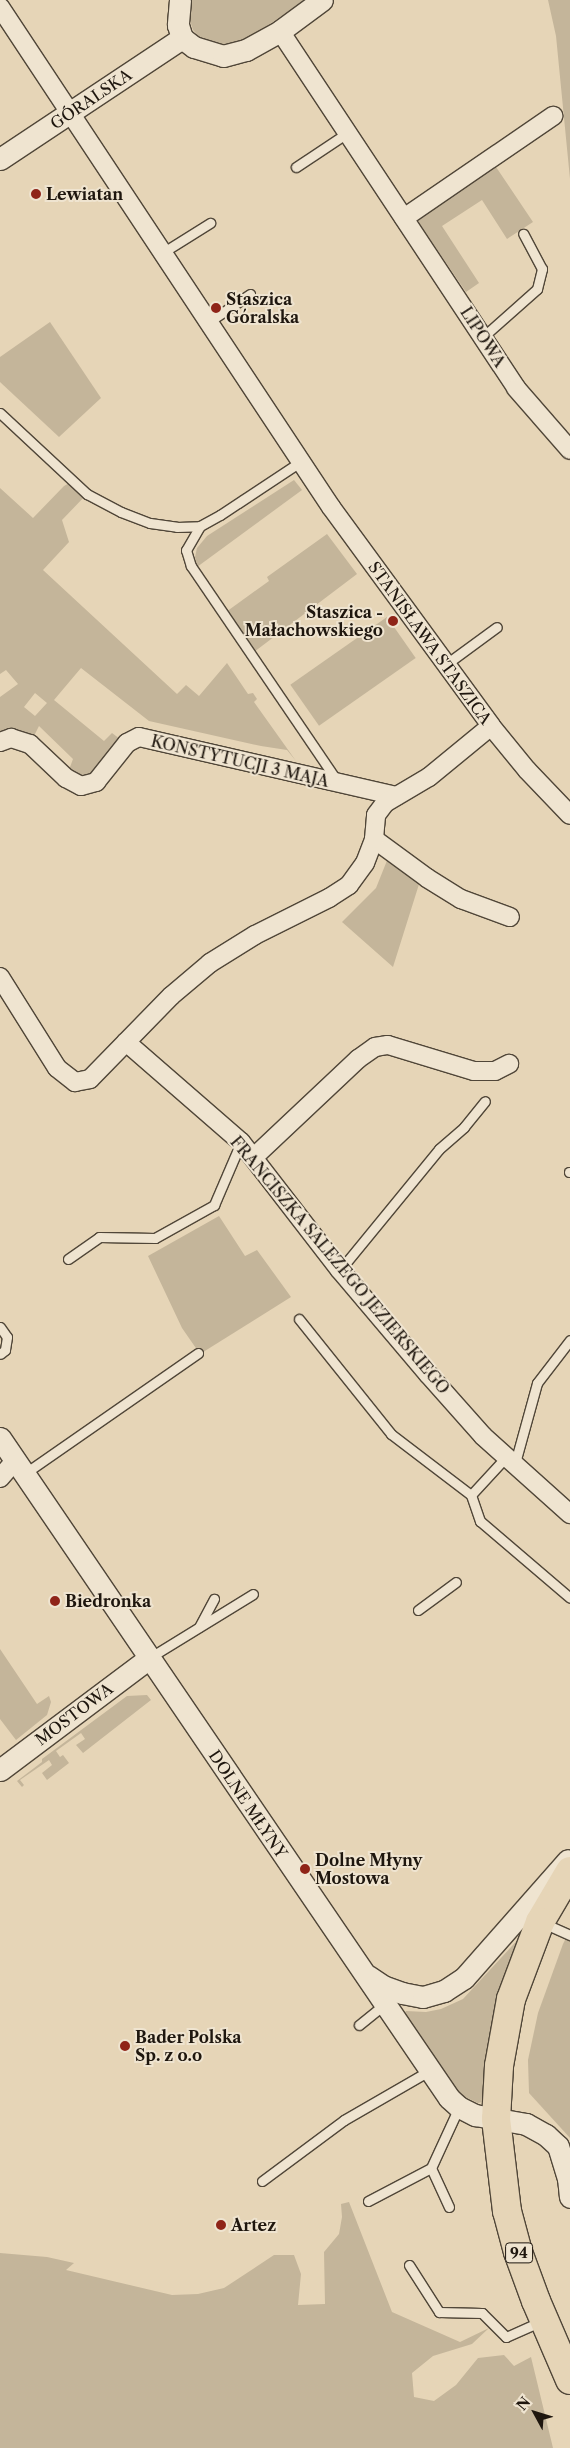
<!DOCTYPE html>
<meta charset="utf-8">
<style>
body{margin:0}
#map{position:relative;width:570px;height:2448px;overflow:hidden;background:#e6d5b7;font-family:"Libre Caslon Text",serif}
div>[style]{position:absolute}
.green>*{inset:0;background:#c4b59a;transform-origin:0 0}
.roads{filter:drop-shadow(1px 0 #504638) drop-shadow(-1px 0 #504638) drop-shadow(0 1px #504638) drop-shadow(0 -1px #504638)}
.service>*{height:9px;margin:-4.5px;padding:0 4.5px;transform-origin:4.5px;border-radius:4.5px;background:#efe4d0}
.minor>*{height:18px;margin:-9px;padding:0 9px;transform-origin:9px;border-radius:9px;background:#efe4d0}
.tertiary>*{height:21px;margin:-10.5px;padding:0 10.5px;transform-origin:10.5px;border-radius:10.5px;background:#efe4d0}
.primary>*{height:28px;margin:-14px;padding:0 14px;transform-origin:14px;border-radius:14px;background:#e6d5b7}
.dots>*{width:14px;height:14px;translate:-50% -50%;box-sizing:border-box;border:2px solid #efe4d0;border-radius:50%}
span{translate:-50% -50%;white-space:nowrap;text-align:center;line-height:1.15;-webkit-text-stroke:4px #efe4d0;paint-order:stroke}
.shield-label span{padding:1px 4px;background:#efe4d0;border:1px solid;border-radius:4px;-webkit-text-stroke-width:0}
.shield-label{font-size:15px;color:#1e160e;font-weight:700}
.street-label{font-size:16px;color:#1e160e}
.poi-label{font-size:16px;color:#1e160e;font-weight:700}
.left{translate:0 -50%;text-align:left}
.right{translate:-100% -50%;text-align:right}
.north{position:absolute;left:510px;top:2388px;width:50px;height:50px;-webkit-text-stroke:4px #efe4d0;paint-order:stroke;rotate:309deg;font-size:14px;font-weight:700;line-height:20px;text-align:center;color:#1e160e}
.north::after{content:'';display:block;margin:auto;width:18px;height:22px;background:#1e160e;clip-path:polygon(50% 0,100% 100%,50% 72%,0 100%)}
</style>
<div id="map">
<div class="green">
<i style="clip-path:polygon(190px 0,305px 0,242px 43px,228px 47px,203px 41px,193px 30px,189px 17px)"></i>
<i style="clip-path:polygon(548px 0,570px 0,570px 179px,556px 36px)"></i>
<i style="clip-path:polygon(494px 164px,533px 222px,507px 239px,482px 200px,442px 226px,479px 283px,466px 292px,419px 223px,419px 213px)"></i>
<i style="clip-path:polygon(50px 322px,101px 398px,59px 437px,0 382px,0 357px)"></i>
<i style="clip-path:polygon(294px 480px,302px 490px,197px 567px,195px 557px,197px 548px,207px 536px)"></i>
<i style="clip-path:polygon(evenodd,73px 481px,87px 494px,62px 520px,69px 542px,43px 570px,177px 694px,186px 685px,199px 696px,227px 663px,248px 694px,253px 693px,257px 699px,254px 702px,296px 761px,287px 750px,261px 746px,149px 721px,81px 668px,54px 700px,104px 741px,112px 733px,120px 739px,96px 782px,66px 778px,73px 759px,39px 726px,30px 744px,0 742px,0 697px,18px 684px,6px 670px,0 674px,0 488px,33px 518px,64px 486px,73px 481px,35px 693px,47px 703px,35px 716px,24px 707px,35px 693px)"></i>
<i style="clip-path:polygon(327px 534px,357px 574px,254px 652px,226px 612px,269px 581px,267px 577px)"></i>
<i style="left:387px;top:617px;width:50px;height:118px;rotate:55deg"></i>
<i style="clip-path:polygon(388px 858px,420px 881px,393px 967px,342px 922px,376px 888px)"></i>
<i style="clip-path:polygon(219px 1216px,245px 1256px,257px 1250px,291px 1297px,200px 1354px,182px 1328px,148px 1256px)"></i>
<i style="clip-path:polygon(0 1649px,37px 1704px,49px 1696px,51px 1702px,47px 1715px,16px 1740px,0 1719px)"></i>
<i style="clip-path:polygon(147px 1695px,151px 1700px,83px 1753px,76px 1745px,85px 1739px,81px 1733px,56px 1751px,60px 1757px,63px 1755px,69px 1763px,47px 1780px,42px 1773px,52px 1765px,49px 1760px,20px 1780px,24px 1785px,22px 1787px,17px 1781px,42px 1762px,42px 1759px,127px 1696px)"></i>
<i style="clip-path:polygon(570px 1930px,570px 2138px,529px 2093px,528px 2060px,538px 2013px,563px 1944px)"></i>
<i style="clip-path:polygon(524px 1933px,486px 2099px,483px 2102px,478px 2103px,457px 2093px,404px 2014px,406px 2011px,426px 2012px,441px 2009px,463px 1999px)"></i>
<i style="clip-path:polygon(349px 2202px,392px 2312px,460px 2342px,489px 2328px,472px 2344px,433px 2356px,412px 2373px,414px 2397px,434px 2401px,456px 2385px,478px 2358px,504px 2355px,514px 2366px,531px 2357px,553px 2448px,0 2448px,0 2253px,47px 2257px,74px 2263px,66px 2270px,172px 2295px,198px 2294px,224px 2288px,274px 2255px,294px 2255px,301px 2274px,298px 2305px,325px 2304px,324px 2252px,339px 2234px,342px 2217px,341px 2204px)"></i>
</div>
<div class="roads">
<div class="service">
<i style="left:296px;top:167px;width:61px;rotate:-33.7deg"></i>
<i style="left:162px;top:253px;width:57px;rotate:-32deg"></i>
<i style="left:207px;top:323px;width:52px;rotate:-34deg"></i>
<i style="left:484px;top:336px;width:71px;rotate:-41.6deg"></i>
<i style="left:537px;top:289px;width:21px;rotate:-76deg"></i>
<i style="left:542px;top:269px;width:40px;rotate:-118deg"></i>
<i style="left:0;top:413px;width:119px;rotate:43deg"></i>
<i style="left:87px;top:494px;width:38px;rotate:28deg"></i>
<i style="left:121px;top:512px;width:31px;rotate:21deg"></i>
<i style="left:150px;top:523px;width:27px;rotate:8deg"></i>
<i style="left:177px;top:527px;width:23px;rotate:-2deg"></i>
<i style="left:200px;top:526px;width:23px;rotate:-29deg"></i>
<i style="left:220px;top:515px;width:96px;rotate:-33.5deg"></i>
<i style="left:200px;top:526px;width:28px;rotate:120deg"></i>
<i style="left:186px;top:550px;width:17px;rotate:73deg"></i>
<i style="left:191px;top:566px;width:260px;rotate:55.8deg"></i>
<i style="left:445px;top:665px;width:64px;rotate:-36.2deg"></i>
<i style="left:569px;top:1172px;width:1px"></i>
<i style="left:68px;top:1259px;width:38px;rotate:-35deg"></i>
<i style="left:99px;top:1237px;width:56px;rotate:1deg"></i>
<i style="left:155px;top:1238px;width:68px;rotate:-29.2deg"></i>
<i style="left:214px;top:1205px;width:69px;rotate:-66.8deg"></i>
<i style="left:340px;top:1270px;width:156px;rotate:-50.7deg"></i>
<i style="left:439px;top:1149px;width:33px;rotate:-41deg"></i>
<i style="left:464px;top:1127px;width:33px;rotate:-51deg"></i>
<i style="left:299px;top:1319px;width:147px;rotate:51.3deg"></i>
<i style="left:391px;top:1434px;width:101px;rotate:37.3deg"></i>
<i style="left:471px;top:1495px;width:28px;rotate:71deg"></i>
<i style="left:480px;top:1521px;width:118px;rotate:40.5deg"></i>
<i style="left:0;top:1327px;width:12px;rotate:55deg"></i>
<i style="left:7px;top:1337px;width:13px;rotate:99deg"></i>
<i style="left:5px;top:1350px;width:6px;rotate:141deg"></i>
<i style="left:515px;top:1463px;width:83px;rotate:-74.6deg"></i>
<i style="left:537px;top:1383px;width:54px;rotate:-52.5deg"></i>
<i style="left:24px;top:1474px;width:212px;rotate:-34.8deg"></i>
<i style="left:471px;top:1495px;width:53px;rotate:-47.3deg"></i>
<i style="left:418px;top:1610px;width:47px;rotate:-36.4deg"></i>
<i style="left:199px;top:1627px;width:32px;rotate:-62deg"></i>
<i style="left:149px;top:1658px;width:122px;rotate:-31.6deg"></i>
<i style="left:543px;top:1923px;width:30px;rotate:24deg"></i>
<i style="left:359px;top:2025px;width:32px;rotate:-39deg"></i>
<i style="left:262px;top:2181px;width:102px;rotate:-36.6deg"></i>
<i style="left:344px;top:2120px;width:98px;rotate:-30deg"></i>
<i style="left:368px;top:2201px;width:71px;rotate:-27.6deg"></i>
<i style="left:449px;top:2207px;width:43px;rotate:-114.8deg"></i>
<i style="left:431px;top:2168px;width:67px;rotate:-65.3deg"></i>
<i style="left:409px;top:2265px;width:56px;rotate:57.4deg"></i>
<i style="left:439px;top:2312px;width:43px;rotate:1.3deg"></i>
<i style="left:482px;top:2313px;width:34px;rotate:45deg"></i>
<i style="left:506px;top:2337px;width:39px;rotate:-24deg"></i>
</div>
<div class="minor">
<i style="left:0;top:7px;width:600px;rotate:56.5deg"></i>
<i style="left:331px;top:507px;width:271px;rotate:53.8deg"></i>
<i style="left:491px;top:726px;width:57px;rotate:50.7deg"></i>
<i style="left:527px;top:770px;width:62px;rotate:46.3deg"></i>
<i style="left:280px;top:31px;width:428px;rotate:56.5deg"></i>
<i style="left:516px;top:388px;width:82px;rotate:48.9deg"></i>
<i style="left:404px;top:218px;width:181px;rotate:-34.4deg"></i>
<i style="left:0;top:742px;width:12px;rotate:-20deg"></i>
<i style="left:11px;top:738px;width:20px;rotate:18deg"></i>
<i style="left:30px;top:744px;width:50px;rotate:43.4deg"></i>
<i style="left:66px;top:778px;width:17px;rotate:28deg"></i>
<i style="left:81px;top:786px;width:16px;rotate:-15deg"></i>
<i style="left:96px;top:782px;width:50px;rotate:-51.5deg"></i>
<i style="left:127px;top:743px;width:13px;rotate:-27deg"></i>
<i style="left:139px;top:737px;width:264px;rotate:12.9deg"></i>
<i style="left:374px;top:839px;width:66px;rotate:36.3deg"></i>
<i style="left:427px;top:878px;width:40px;rotate:32deg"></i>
<i style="left:461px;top:899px;width:52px;rotate:20.2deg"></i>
<i style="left:0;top:977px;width:107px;rotate:57.9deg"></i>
<i style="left:57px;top:1068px;width:23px;rotate:38deg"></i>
<i style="left:75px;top:1082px;width:15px;rotate:-11deg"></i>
<i style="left:90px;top:1079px;width:116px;rotate:-45.7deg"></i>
<i style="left:171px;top:996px;width:51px;rotate:-40.2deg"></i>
<i style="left:210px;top:963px;width:53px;rotate:-31.9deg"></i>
<i style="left:255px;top:935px;width:83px;rotate:-26.6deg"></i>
<i style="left:329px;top:898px;width:24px;rotate:-33deg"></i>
<i style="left:349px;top:885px;width:27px;rotate:-54deg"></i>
<i style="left:365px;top:863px;width:26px;rotate:-69deg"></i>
<i style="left:374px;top:839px;width:24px;rotate:-85deg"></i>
<i style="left:376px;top:815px;width:15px;rotate:-53deg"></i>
<i style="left:385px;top:803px;width:51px;rotate:-30.6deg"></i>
<i style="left:429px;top:777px;width:80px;rotate:-39.4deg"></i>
<i style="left:126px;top:1042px;width:152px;rotate:41deg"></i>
<i style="left:241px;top:1142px;width:162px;rotate:52.3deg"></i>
<i style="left:340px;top:1270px;width:136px;rotate:49.8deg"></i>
<i style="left:428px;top:1374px;width:83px;rotate:48.4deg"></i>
<i style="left:483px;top:1436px;width:117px;rotate:41.9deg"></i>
<i style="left:254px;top:1157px;width:143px;rotate:-43.3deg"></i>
<i style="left:358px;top:1059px;width:21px;rotate:-35deg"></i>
<i style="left:375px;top:1047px;width:13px;rotate:-9deg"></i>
<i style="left:388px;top:1045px;width:90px;rotate:16.8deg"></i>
<i style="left:474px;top:1071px;width:21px"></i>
<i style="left:495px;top:1071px;width:16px;rotate:-27deg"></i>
<i style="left:0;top:1478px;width:23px;rotate:-49deg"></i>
</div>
<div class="tertiary">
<i style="left:180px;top:0;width:25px;rotate:95deg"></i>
<i style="left:178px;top:25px;width:14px;rotate:73deg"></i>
<i style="left:182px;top:38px;width:15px;rotate:37deg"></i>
<i style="left:194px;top:47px;width:30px;rotate:17deg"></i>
<i style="left:223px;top:56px;width:24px;rotate:-15deg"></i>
<i style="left:246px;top:50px;width:39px;rotate:-29deg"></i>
<i style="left:280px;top:31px;width:52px;rotate:-36.4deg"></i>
<i style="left:0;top:159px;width:219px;rotate:-33.6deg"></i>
<i style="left:0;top:1438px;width:798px;rotate:55.77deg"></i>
<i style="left:449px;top:2098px;width:13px;rotate:42deg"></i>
<i style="left:459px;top:2107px;width:18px;rotate:27deg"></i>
<i style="left:475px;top:2115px;width:52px;rotate:10deg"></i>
<i style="left:526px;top:2124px;width:23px;rotate:29deg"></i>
<i style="left:546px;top:2135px;width:16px;rotate:43deg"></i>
<i style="left:558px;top:2146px;width:34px;rotate:73deg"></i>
<i style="left:568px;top:2178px;width:19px;rotate:84deg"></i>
<i style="left:0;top:1770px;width:186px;rotate:-36.9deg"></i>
<i style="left:368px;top:1976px;width:18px;rotate:34deg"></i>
<i style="left:383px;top:1986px;width:20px;rotate:20deg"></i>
<i style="left:402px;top:1993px;width:21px;rotate:11deg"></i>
<i style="left:423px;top:1997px;width:22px;rotate:-16deg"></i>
<i style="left:444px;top:1991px;width:24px;rotate:-33deg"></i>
<i style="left:464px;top:1978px;width:157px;rotate:-48.6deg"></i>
</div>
<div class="primary">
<i style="left:570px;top:1871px;width:59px;rotate:120.5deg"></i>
<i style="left:540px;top:1922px;width:82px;rotate:110.6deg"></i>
<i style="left:511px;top:1999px;width:68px;rotate:100.2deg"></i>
<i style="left:499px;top:2066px;width:53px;rotate:93.2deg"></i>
<i style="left:496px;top:2119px;width:93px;rotate:83.2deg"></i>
<i style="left:507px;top:2211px;width:42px;rotate:75deg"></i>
<i style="left:518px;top:2252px;width:52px;rotate:69.8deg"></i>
<i style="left:536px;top:2301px;width:86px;rotate:66.7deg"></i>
</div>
</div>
<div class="dots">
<i style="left:36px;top:194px;background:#8f2418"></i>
<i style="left:216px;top:308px;background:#8f2418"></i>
<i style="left:393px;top:621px;background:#8f2418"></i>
<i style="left:55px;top:1601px;background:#8f2418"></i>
<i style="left:305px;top:1869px;background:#8f2418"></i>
<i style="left:125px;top:2046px;background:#8f2418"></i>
<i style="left:221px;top:2225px;background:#8f2418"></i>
</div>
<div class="shield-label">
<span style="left:519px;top:2253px">94</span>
</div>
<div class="street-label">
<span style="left:91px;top:99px;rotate:-34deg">GÓRALSKA</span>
<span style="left:483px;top:337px;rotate:57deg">LIPOWA</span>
<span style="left:430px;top:643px;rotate:54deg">STANISŁAWA STASZICA</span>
<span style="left:240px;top:761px;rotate:13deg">KONSTYTUCJI 3 MAJA</span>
<span style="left:340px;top:1265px;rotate:50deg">FRANCISZKA SALEZEGO JEZIERSKIEGO</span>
<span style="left:74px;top:1714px;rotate:-37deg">MOSTOWA</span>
<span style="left:248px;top:1804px;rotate:56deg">DOLNE MŁYNY</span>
</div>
<div class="poi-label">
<span class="left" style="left:46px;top:194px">Lewiatan</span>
<span class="left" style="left:226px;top:308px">Staszica<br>Góralska</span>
<span class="right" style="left:383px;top:621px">Staszica -<br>Małachowskiego</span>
<span class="left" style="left:65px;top:1601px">Biedronka</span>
<span class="left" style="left:315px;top:1869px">Dolne Młyny<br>Mostowa</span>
<span class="left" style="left:135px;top:2046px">Bader Polska<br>Sp. z o.o</span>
<span class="left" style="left:231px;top:2225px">Artez</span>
</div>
<div class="north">N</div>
</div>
